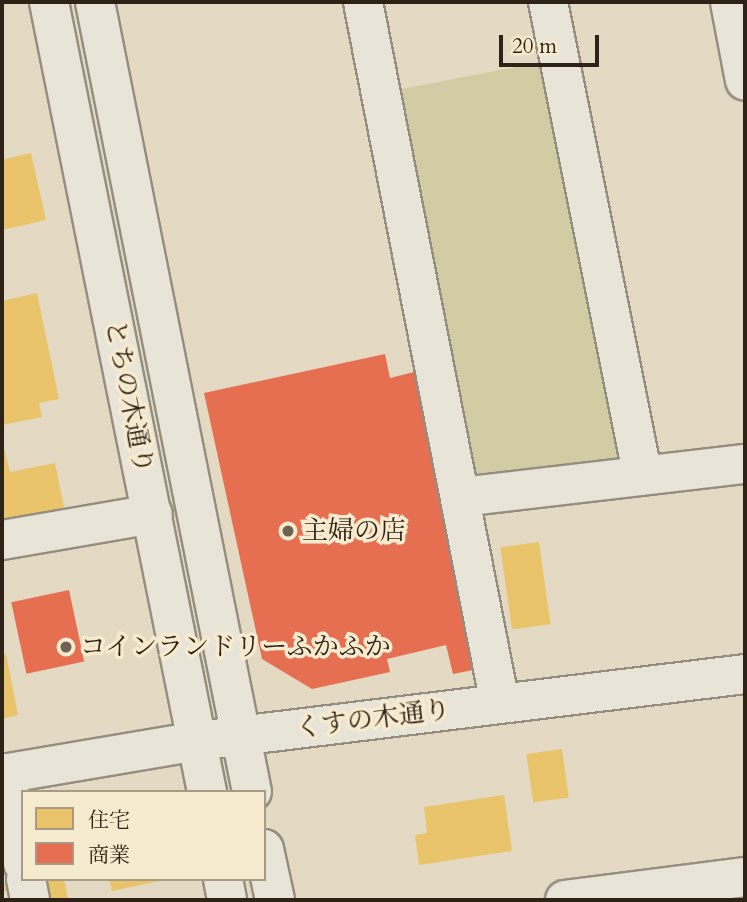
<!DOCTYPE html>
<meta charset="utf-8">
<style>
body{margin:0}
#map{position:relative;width:747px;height:902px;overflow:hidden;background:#e4dac3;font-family:Cardo,"Noto Serif JP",serif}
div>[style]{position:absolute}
.green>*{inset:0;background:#d1cca3;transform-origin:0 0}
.homes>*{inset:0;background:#e9c46a;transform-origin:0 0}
.shops>*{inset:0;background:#e76f51;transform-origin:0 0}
.roads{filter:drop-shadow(2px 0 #958e80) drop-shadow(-2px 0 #958e80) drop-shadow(0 2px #958e80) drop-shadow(0 -2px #958e80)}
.minor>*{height:38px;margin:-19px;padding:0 19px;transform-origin:19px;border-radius:19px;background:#e9e4d8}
.dots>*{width:19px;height:19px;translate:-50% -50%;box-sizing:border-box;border:4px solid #f7ebcf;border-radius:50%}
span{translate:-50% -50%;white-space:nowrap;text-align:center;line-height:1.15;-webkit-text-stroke:7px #f7ebcf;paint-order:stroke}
.street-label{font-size:26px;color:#2e2216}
.poi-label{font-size:26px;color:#2e2216}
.left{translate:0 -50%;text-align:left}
.frame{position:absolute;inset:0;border:4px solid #2e2216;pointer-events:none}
.legend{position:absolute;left:21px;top:790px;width:245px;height:91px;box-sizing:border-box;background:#f7ebcf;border:2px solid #a79b85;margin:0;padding:9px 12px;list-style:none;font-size:21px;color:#2e2216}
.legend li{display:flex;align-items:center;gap:14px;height:35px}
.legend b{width:35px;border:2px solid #a79b85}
.scale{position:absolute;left:499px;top:35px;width:100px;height:32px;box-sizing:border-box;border:4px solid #2e2216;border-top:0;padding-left:9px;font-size:21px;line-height:24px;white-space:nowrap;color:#2e2216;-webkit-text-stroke:5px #f7ebcf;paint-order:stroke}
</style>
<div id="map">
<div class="green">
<i style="left:541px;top:62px;width:408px;height:152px;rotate:79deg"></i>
</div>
<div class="homes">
<i style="clip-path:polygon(31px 153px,46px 220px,2px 230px,2px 160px)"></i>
<i style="clip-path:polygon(37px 293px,59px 399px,39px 403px,42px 417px,2px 425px,2px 301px)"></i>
<i style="clip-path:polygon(2px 440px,10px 472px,55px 463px,65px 512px,2px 526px)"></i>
<i style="left:539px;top:542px;width:83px;height:39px;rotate:82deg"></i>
<i style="clip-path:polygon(6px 654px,18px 715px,2px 719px,2px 655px)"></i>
<i style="left:562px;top:749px;width:49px;height:36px;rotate:82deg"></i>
<i style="clip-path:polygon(504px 795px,512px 851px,419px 865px,415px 835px,427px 833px,424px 807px)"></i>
<i style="clip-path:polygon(2px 874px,6px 891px,2px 892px)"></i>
<i style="clip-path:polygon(34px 879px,64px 879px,68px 899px,39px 900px)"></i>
<i style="clip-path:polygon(109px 879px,164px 879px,164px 880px,112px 891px)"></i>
</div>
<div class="shops">
<i style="clip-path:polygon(385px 354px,390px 378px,414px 372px,478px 669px,453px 674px,446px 645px,387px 659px,390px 672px,312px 689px,262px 659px,204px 393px)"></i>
<i style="left:69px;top:590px;width:73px;height:59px;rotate:78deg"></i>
</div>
<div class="roads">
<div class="minor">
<i style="left:49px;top:2px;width:806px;rotate:78.69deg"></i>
<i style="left:95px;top:2px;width:805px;rotate:78.76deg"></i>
<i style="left:363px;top:2px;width:715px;rotate:78.96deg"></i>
<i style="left:548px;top:2px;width:483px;rotate:78.7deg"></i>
<i style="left:730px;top:2px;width:80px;rotate:79.2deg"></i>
<i style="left:462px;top:497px;width:285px;rotate:-6.7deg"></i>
<i style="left:2px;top:540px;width:153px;rotate:-9.8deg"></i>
<i style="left:5px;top:773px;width:92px;rotate:78.7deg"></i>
<i style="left:2px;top:774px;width:199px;rotate:-9.6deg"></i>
<i style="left:198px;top:741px;width:551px;rotate:-6.98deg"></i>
<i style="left:264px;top:849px;width:52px;rotate:77.8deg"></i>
<i style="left:26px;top:879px;width:21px;rotate:79deg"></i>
<i style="left:223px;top:879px;width:21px;rotate:79deg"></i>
<i style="left:565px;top:900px;width:181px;rotate:-7.3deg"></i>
</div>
</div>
<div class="dots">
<i style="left:288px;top:531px;background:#6e6253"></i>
<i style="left:66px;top:647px;background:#6e6253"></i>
</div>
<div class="street-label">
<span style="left:129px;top:397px;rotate:79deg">とちの木通り</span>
<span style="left:373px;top:719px;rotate:-7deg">くすの木通り</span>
</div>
<div class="poi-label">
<span class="left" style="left:302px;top:531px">主婦の店</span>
<span class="left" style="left:80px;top:647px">コインランドリーふかふか</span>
</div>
<div class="frame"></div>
<ul class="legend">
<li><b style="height:19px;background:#e9c46a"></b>住宅</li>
<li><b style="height:19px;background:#e76f51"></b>商業</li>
</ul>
<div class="scale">20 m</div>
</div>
